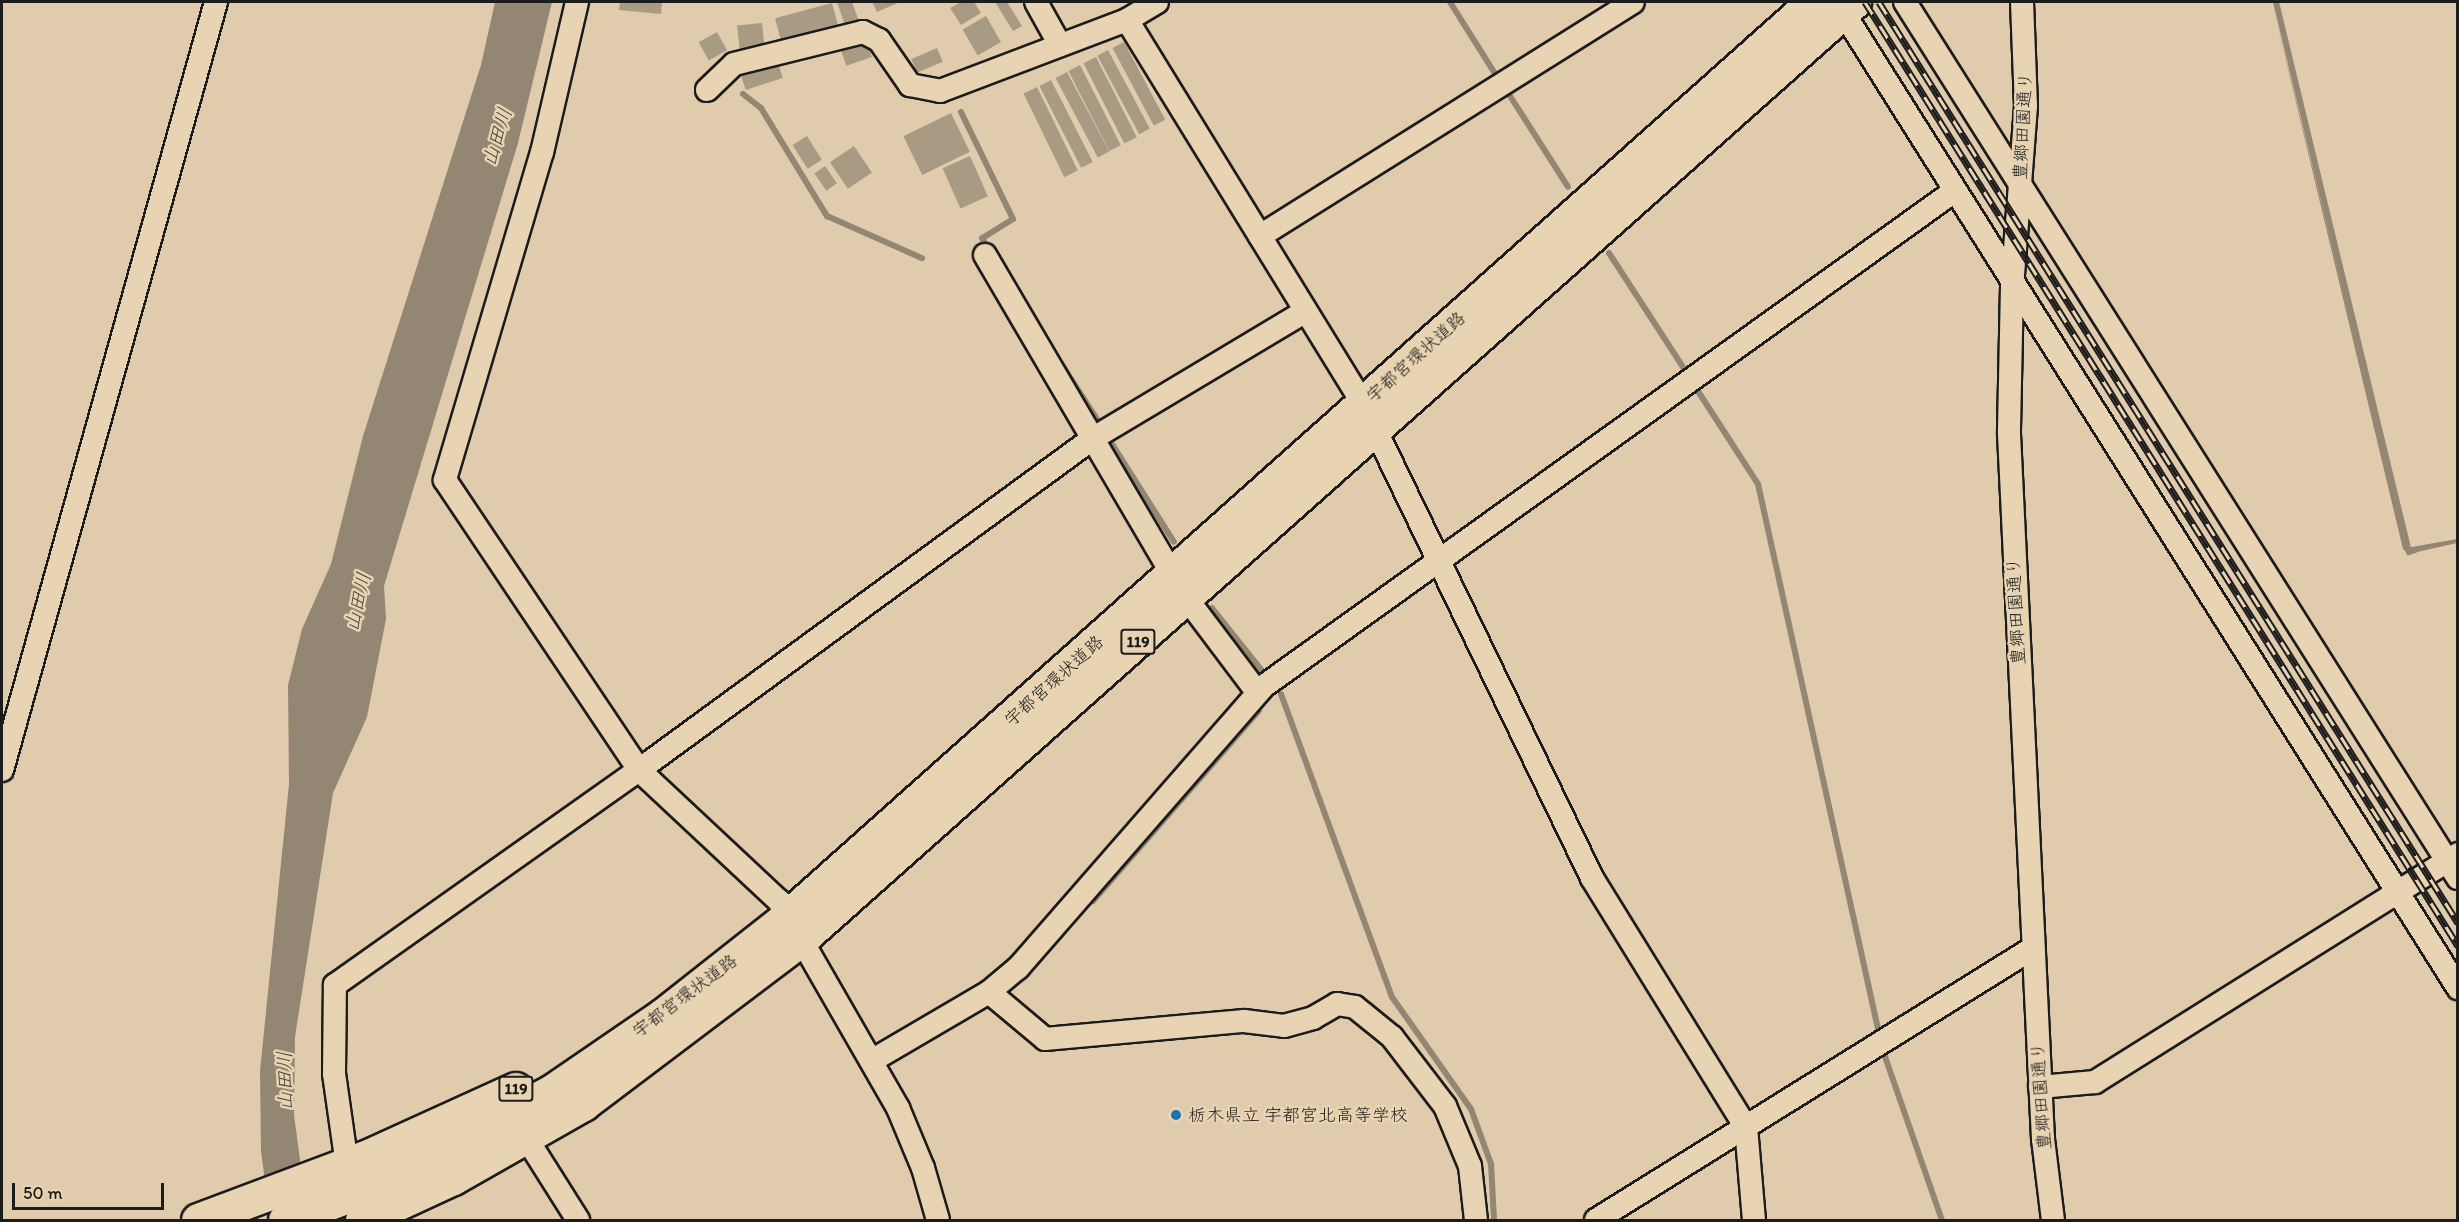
<!DOCTYPE html>
<meta charset="utf-8">
<style>
body{margin:0}
#map{position:relative;width:2459px;height:1222px;overflow:hidden;background:#e0ccac;font-family:Itim,"Klee One",sans-serif}
div>[style]{position:absolute}
.water>*{inset:0;background:#938673}
.stream>*{height:6px;margin:-3px;padding:0 3px;transform-origin:3px;border-radius:3px;background:#938673}
.building>*{inset:0;background:#a99a84;transform-origin:0 0}
.roads{filter:drop-shadow(2px 0 #1c1c1c) drop-shadow(-2px 0 #1c1c1c) drop-shadow(0 2px #1c1c1c) drop-shadow(0 -2px #1c1c1c)}
.minor>*{height:22px;margin:-11px;padding:0 11px;transform-origin:11px;border-radius:11px;background:#e8d3b2}
.highway>*{height:33px;margin:-16.5px;padding:0 16.5px;transform-origin:16.5px;border-radius:16.5px;background:#e8d3b2}
.rail>*{height:7px;margin-top:-3.5px;transform-origin:0;background:repeating-linear-gradient(90deg,#e8d3b2 0 14px,#1c1c1c 0 28px);box-sizing:border-box;border-block:2px solid #1c1c1c}
.dots>*{width:16px;height:16px;translate:-50% -50%;box-sizing:border-box;border:3px solid #e8d3b2;border-radius:50%}
span{translate:-50% -50%;white-space:nowrap;text-align:center;line-height:1.15;-webkit-text-stroke:5px #e8d3b2;paint-order:stroke}
.shield-label span{padding:2px 4px;background:#e8d3b2;border:2px solid;border-radius:4px;-webkit-text-stroke-width:0}
.shield-label{font-size:16px;color:#1c1c1c;font-weight:700}
.street-label{font-size:18px;color:#1c1c1c}
.poi-label{font-size:18px;color:#1c1c1c}
.left{translate:0 -50%;text-align:left}
.water-label{font-size:20px;color:#46413a;font-style:italic}
.frame{position:absolute;inset:0;border:3px solid #1c1c1c;pointer-events:none}
.scale{position:absolute;left:12px;top:1183px;width:152px;height:27px;box-sizing:border-box;border:3px solid #1c1c1c;border-top:0;padding-left:8px;font-size:18px;line-height:21px;white-space:nowrap;color:#1c1c1c;-webkit-text-stroke:4px #e8d3b2;paint-order:stroke}
</style>
<div id="map">
<div class="water">
<i style="clip-path:polygon(495px 2px,552px 2px,518px 143px,384px 586px,386px 619px,367px 717px,333px 793px,295px 1037px,294px 1115px,308px 1220px,270px 1220px,261px 1151px,260px 1071px,289px 784px,288px 685px,302px 629px,331px 564px,363px 436px,481px 65px)"></i>
<i style="clip-path:polygon(2272px 2px,2406px 548px,2457px 539px,2457px 543px,2408px 554px,2403px 549px)"></i>
</div>
<div class="stream">
<i style="left:1450px;top:2px;width:92px;rotate:57.9deg"></i>
<i style="left:2276px;top:2px;width:566px;rotate:76.41deg"></i>
<i style="left:2409px;top:552px;width:6px;rotate:-18deg"></i>
<i style="left:1505px;top:88px;width:117px;rotate:57.5deg"></i>
<i style="left:743px;top:94px;width:23px;rotate:38deg"></i>
<i style="left:761px;top:108px;width:127px;rotate:58.6deg"></i>
<i style="left:827px;top:216px;width:104px;rotate:23.9deg"></i>
<i style="left:961px;top:112px;width:119px;rotate:64.1deg"></i>
<i style="left:1013px;top:219px;width:36px;rotate:148deg"></i>
<i style="left:982px;top:238px;width:14px;rotate:60deg"></i>
<i style="left:1609px;top:253px;width:147px;rotate:57deg"></i>
<i style="left:1062px;top:365px;width:74px;rotate:57.2deg"></i>
<i style="left:1694px;top:385px;width:118px;rotate:57.1deg"></i>
<i style="left:1758px;top:484px;width:567px;rotate:77.58deg"></i>
<i style="left:1107px;top:436px;width:125px;rotate:57.7deg"></i>
<i style="left:1212px;top:608px;width:88px;rotate:51.4deg"></i>
<i style="left:1281px;top:694px;width:323px;rotate:69.9deg"></i>
<i style="left:1392px;top:997px;width:137px;rotate:54.8deg"></i>
<i style="left:1471px;top:1109px;width:59px;rotate:70deg"></i>
<i style="left:1491px;top:1164px;width:56px;rotate:86.9deg"></i>
<i style="left:1093px;top:901px;width:252px;rotate:-48.9deg"></i>
<i style="left:1882px;top:1048px;width:182px;rotate:70.8deg"></i>
</div>
<div class="building">
<i style="clip-path:polygon(620px 2px,662px 2px,661px 14px,619px 10px)"></i>
<i style="clip-path:polygon(837px 2px,852px 2px,860px 24px,846px 29px)"></i>
<i style="clip-path:polygon(872px 2px,900px 2px,877px 12px)"></i>
<i style="clip-path:polygon(961px 2px,974px 2px,981px 13px,961px 25px,950px 8px)"></i>
<i style="clip-path:polygon(995px 2px,1007px 2px,1022px 26px,1013px 31px)"></i>
<i style="left:832px;top:3px;width:30px;height:59px;rotate:75deg"></i>
<i style="left:986px;top:16px;width:30px;height:27px;rotate:60deg"></i>
<i style="left:762px;top:23px;width:29px;height:25px;rotate:84deg"></i>
<i style="left:717px;top:32px;width:21px;height:21px;rotate:61deg"></i>
<i style="left:866px;top:40px;width:18px;height:27px;rotate:71deg"></i>
<i style="left:1124px;top:42px;width:88px;height:13px;rotate:62deg"></i>
<i style="left:937px;top:48px;width:15px;height:28px;rotate:67deg"></i>
<i style="left:1108px;top:50px;width:89px;height:12px;rotate:62deg"></i>
<i style="left:776px;top:57px;width:22px;height:39px;rotate:72deg"></i>
<i style="left:1096px;top:57px;width:90px;height:14px;rotate:63deg"></i>
<i style="left:1080px;top:65px;width:90px;height:13px;rotate:63deg"></i>
<i style="left:1067px;top:72px;width:90px;height:13px;rotate:62deg"></i>
<i style="left:1051px;top:80px;width:92px;height:13px;rotate:63deg"></i>
<i style="left:1037px;top:87px;width:93px;height:15px;rotate:64deg"></i>
<i style="left:951px;top:113px;width:43px;height:53px;rotate:64deg"></i>
<i style="left:807px;top:136px;width:28px;height:17px;rotate:58deg"></i>
<i style="left:854px;top:146px;width:32px;height:29px;rotate:56deg"></i>
<i style="left:970px;top:156px;width:44px;height:30px;rotate:66deg"></i>
<i style="left:825px;top:166px;width:21px;height:13px;rotate:55deg"></i>
</div>
<div class="roads">
<div class="minor">
<i style="left:577px;top:2px;width:154px;rotate:103.1deg"></i>
<i style="left:542px;top:152px;width:342px;rotate:106.5deg"></i>
<i style="left:445px;top:480px;width:349px;rotate:56.2deg"></i>
<i style="left:639px;top:770px;width:192px;rotate:43.1deg"></i>
<i style="left:779px;top:901px;width:239px;rotate:60.1deg"></i>
<i style="left:898px;top:1108px;width:65px;rotate:67.4deg"></i>
<i style="left:923px;top:1168px;width:54px;rotate:73.9deg"></i>
<i style="left:1036px;top:2px;width:49px;rotate:60.8deg"></i>
<i style="left:1157px;top:2px;width:35px;rotate:149deg"></i>
<i style="left:1127px;top:20px;width:451px;rotate:58.4deg"></i>
<i style="left:1363px;top:404px;width:526px;rotate:64.21deg"></i>
<i style="left:1592px;top:878px;width:293px;rotate:58.3deg"></i>
<i style="left:1746px;top:1127px;width:93px;rotate:85.1deg"></i>
<i style="left:1905px;top:2px;width:1036px;rotate:57.74deg"></i>
<i style="left:2022px;top:2px;width:104px;rotate:87.8deg"></i>
<i style="left:2026px;top:106px;width:181px;rotate:94.4deg"></i>
<i style="left:2012px;top:286px;width:148px;rotate:91.2deg"></i>
<i style="left:2009px;top:434px;width:706px;rotate:87.24deg"></i>
<i style="left:2043px;top:1139px;width:82px;rotate:83deg"></i>
<i style="left:1843px;top:12px;width:1154px;rotate:57.78deg"></i>
<i style="left:707px;top:90px;width:37px;rotate:-44deg"></i>
<i style="left:734px;top:64px;width:133px;rotate:-13.9deg"></i>
<i style="left:863px;top:32px;width:18px;rotate:27deg"></i>
<i style="left:879px;top:40px;width:55px;rotate:55.4deg"></i>
<i style="left:910px;top:85px;width:31px;rotate:11deg"></i>
<i style="left:940px;top:91px;width:200px;rotate:-20.8deg"></i>
<i style="left:1260px;top:236px;width:440px;rotate:-32.1deg"></i>
<i style="left:985px;top:255px;width:399px;rotate:59.6deg"></i>
<i style="left:1187px;top:599px;width:116px;rotate:53deg"></i>
<i style="left:2px;top:770px;width:797px;rotate:-74.43deg"></i>
<i style="left:989px;top:992px;width:73px;rotate:40deg"></i>
<i style="left:1045px;top:1039px;width:200px;rotate:-5.2deg"></i>
<i style="left:1244px;top:1021px;width:40px;rotate:7.1deg"></i>
<i style="left:1284px;top:1026px;width:30px;rotate:-15deg"></i>
<i style="left:1313px;top:1018px;width:28px;rotate:-30deg"></i>
<i style="left:1337px;top:1004px;width:18px;rotate:9deg"></i>
<i style="left:1355px;top:1007px;width:48px;rotate:39deg"></i>
<i style="left:1392px;top:1037px;width:87px;rotate:52.5deg"></i>
<i style="left:1445px;top:1106px;width:65px;rotate:67.4deg"></i>
<i style="left:1470px;top:1166px;width:54px;rotate:83.7deg"></i>
<i style="left:873px;top:1060px;width:134px;rotate:-30.4deg"></i>
<i style="left:989px;top:992px;width:38px;rotate:-40deg"></i>
<i style="left:1018px;top:968px;width:374px;rotate:-48.9deg"></i>
<i style="left:1264px;top:686px;width:848px;rotate:-35.64deg"></i>
<i style="left:2040px;top:1087px;width:55px;rotate:-5.2deg"></i>
<i style="left:2095px;top:1082px;width:429px;rotate:-32.1deg"></i>
<i style="left:530px;top:1144px;width:90px;rotate:57.7deg"></i>
<i style="left:347px;top:1165px;width:92px;rotate:-98.1deg"></i>
<i style="left:334px;top:1074px;width:89px;rotate:-89.4deg"></i>
<i style="left:335px;top:985px;width:372px;rotate:-35.3deg"></i>
<i style="left:639px;top:770px;width:561px;rotate:-36.16deg"></i>
<i style="left:1092px;top:439px;width:249px;rotate:-30.9deg"></i>
<i style="left:1596px;top:1220px;width:515px;rotate:-31.9deg"></i>
</div>
<div class="highway">
<i style="left:198px;top:1220px;width:179px;rotate:-20.6deg"></i>
<i style="left:366px;top:1157px;width:164px;rotate:-24.5deg"></i>
<i style="left:285px;top:1220px;width:90px;rotate:-20.9deg"></i>
<i style="left:369px;top:1188px;width:207px;rotate:-27.9deg"></i>
<i style="left:552px;top:1091px;width:135px;rotate:-34.4deg"></i>
<i style="left:663px;top:1015px;width:158px;rotate:-38.3deg"></i>
<i style="left:787px;top:917px;width:1375px;rotate:-41.73deg"></i>
<i style="left:362px;top:1220px;width:100px;rotate:-24.8deg"></i>
<i style="left:453px;top:1178px;width:150px;rotate:-29.6deg"></i>
<i style="left:583px;top:1104px;width:272px;rotate:-37.1deg"></i>
<i style="left:800px;top:940px;width:1411px;rotate:-41.67deg"></i>
</div>
</div>
<div class="rail">
<i style="left:1865px;top:2px;width:1115px;rotate:57.86deg"></i>
<i style="left:1879px;top:2px;width:1088px;rotate:57.84deg"></i>
</div>
<div class="dots">
<i style="left:1176px;top:1115px;background:#1f6fb2"></i>
</div>
<div class="shield-label">
<span style="left:1138px;top:642px">119</span>
<span style="left:516px;top:1089px">119</span>
</div>
<div class="street-label">
<span style="left:2023px;top:126px;rotate:-87deg">豊郷田園通り</span>
<span style="left:1416px;top:357px;rotate:-42deg">宇都宮環状道路</span>
<span style="left:2016px;top:611px;rotate:-93deg">豊郷田園通り</span>
<span style="left:1054px;top:681px;rotate:-42deg">宇都宮環状道路</span>
<span style="left:685px;top:996px;rotate:-37deg">宇都宮環状道路</span>
<span style="left:2041px;top:1096px;rotate:-94deg">豊郷田園通り</span>
</div>
<div class="poi-label">
<span class="left" style="left:1188px;top:1115px">栃木県立 宇都宮北高等学校</span>
</div>
<div class="water-label">
<span style="left:497px;top:137px;rotate:-73deg">山田川</span>
<span style="left:358px;top:602px;rotate:-77deg">山田川</span>
<span style="left:285px;top:1081px;rotate:-91deg">山田川</span>
</div>
<div class="frame"></div>
<div class="scale">50 m</div>
</div>
